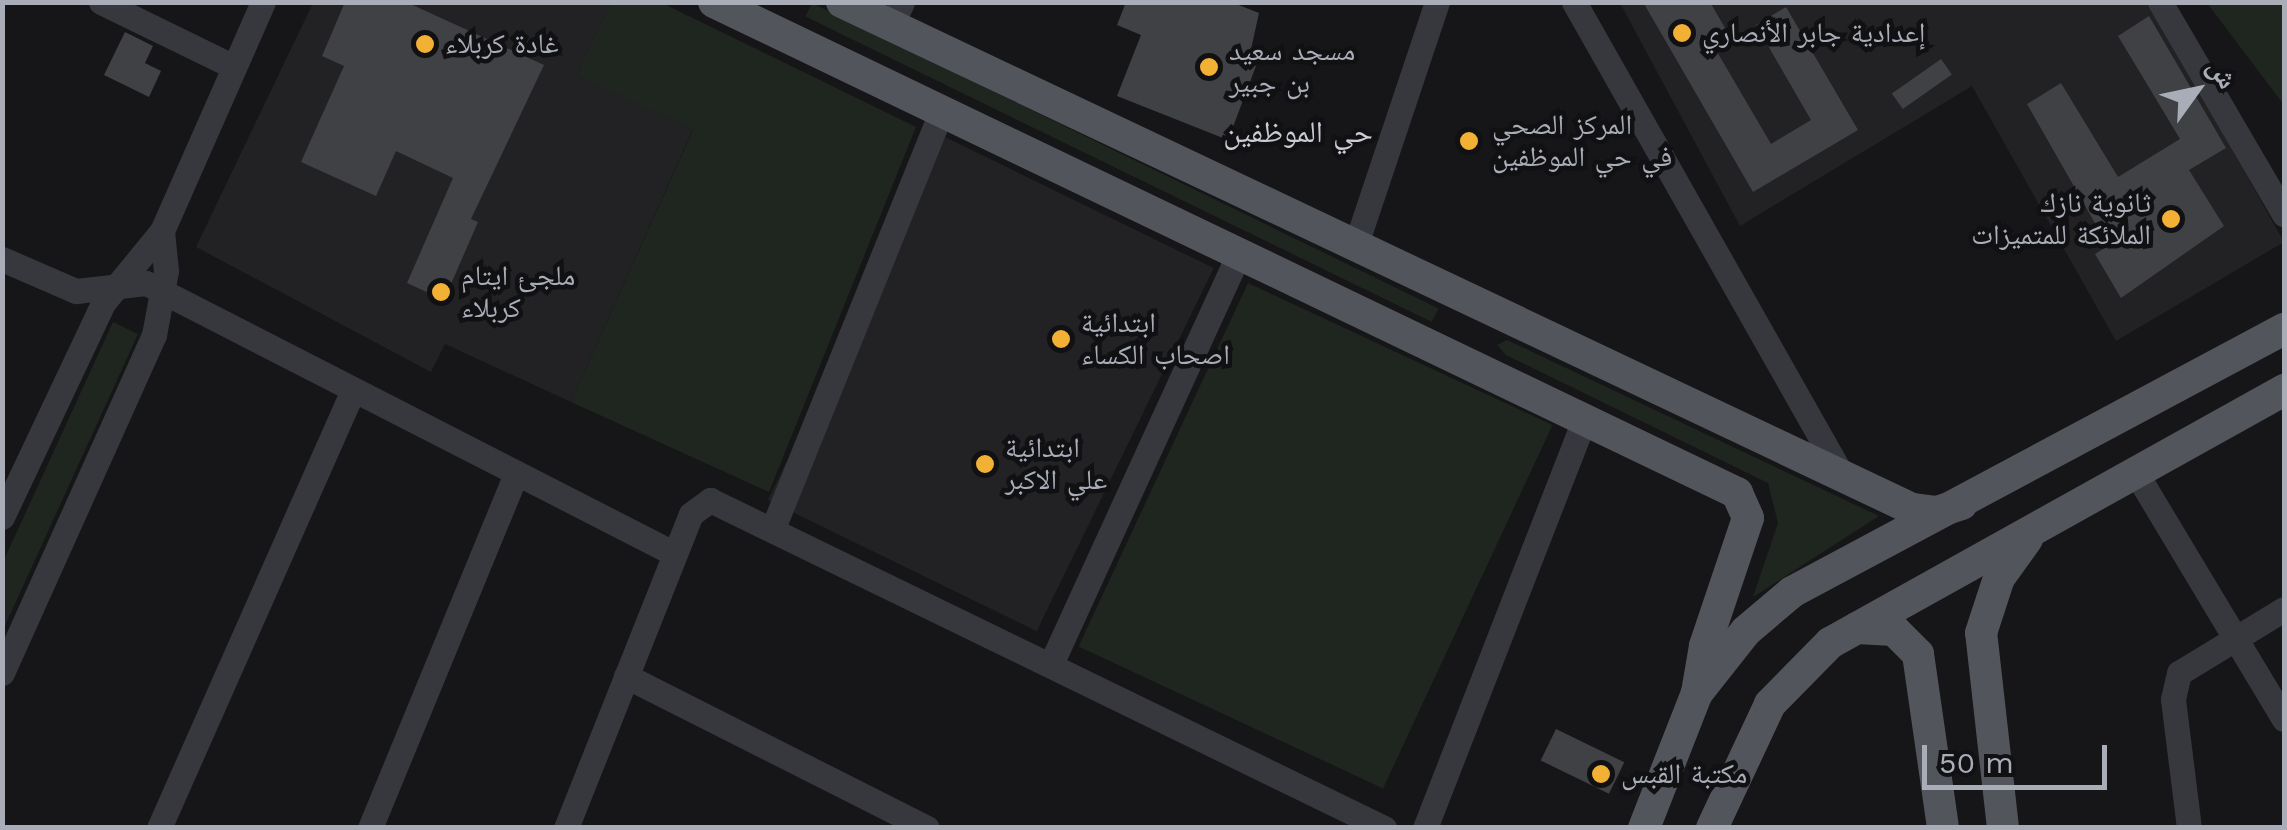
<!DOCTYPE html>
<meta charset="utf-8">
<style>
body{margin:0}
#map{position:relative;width:2287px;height:830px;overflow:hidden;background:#161618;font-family:"Work Sans","Noto Naskh Arabic",sans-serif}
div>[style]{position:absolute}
.built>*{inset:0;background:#222225;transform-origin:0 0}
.green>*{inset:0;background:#1e261f;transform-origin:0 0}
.building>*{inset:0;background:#404145;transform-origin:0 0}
.minor>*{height:25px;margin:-12.5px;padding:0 12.5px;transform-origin:12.5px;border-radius:12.5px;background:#37383d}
.major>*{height:32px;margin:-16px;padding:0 16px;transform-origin:16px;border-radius:16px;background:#53555c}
.dots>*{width:28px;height:28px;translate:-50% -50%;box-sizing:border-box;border:5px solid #111113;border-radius:50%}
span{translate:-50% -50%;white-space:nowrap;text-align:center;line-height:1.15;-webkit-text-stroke:9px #111113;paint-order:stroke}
.poi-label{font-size:28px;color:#a8adb8}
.left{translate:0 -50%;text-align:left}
.right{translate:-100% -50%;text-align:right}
.neighbourhood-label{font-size:30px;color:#c9ccd4}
.frame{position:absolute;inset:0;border:5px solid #a8adb8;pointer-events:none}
.north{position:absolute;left:2147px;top:40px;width:100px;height:100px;-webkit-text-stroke:8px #111113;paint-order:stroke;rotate:57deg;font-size:28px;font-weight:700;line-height:40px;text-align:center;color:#a8adb8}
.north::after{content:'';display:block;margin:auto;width:35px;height:45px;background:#a8adb8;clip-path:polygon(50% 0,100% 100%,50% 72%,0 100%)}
.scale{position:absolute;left:1922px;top:745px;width:185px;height:45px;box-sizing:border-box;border:5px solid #a8adb8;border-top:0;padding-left:12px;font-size:30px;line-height:35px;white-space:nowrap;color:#a8adb8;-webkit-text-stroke:8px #111113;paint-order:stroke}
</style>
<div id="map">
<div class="built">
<i style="clip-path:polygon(313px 3px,611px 3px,576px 75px,693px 129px,571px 402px,445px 344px,431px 372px,196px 247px)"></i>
<i style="clip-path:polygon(1620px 3px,2150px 3px,2284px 242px,2116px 341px,1972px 86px,1740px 226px)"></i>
<i style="left:945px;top:137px;width:299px;height:404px;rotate:26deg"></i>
</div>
<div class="green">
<i style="clip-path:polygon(611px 3px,662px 3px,916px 127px,769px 492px,571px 402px,693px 130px,576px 75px)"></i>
<i style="left:812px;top:3px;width:697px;height:15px;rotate:26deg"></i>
<i style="clip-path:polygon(2207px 3px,2284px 3px,2284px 105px)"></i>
<i style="left:1248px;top:283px;width:336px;height:401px;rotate:25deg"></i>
<i style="clip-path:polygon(113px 322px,138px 334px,3px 630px,3px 562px)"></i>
<i style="clip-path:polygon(1507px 340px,1879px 516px,1753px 597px,1778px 523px,1768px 483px,1506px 355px,1497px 345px)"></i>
</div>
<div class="building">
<i style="clip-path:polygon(345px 2px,406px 2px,544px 65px,471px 219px,478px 222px,444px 300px,407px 283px,453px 178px,396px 151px,376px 196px,301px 162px,344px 66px,322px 56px)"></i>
<i style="clip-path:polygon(1126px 2px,1231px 2px,1259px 13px,1248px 63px,1256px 66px,1228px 140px,1117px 96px,1141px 35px,1117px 25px)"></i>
<i style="clip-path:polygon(1643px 2px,1710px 2px,1725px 28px,1709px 38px,1771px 144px,1811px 120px,1756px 25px,1786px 7px,1858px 130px,1753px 192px)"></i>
<i style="clip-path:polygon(2149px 16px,2226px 148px,2189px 170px,2224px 226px,2121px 298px,2095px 254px,2108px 246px,2027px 104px,2061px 83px,2118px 177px,2180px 139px,2118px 36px)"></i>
<i style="clip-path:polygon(125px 32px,153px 46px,145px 63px,161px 71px,149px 97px,104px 75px)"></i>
<i style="left:1941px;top:59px;width:19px;height:60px;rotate:55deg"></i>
<i style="left:1556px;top:729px;width:76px;height:35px;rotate:26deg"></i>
</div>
<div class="minor">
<i style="left:101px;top:2px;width:148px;rotate:26deg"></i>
<i style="left:1574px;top:2px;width:546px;rotate:60.48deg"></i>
<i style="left:2160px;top:2px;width:246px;rotate:59.7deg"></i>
<i style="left:891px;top:25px;width:25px;rotate:-64deg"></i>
<i style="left:1356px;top:244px;width:255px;rotate:-71.5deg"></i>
<i style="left:2px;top:259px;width:81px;rotate:23.4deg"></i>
<i style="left:76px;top:291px;width:70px;rotate:-6.5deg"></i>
<i style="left:146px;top:283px;width:594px;rotate:27.13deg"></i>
<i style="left:2136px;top:473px;width:287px;rotate:59deg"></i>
<i style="left:2px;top:517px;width:237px;rotate:-64.7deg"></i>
<i style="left:103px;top:303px;width:93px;rotate:-50.7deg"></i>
<i style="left:162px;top:231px;width:250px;rotate:-66.2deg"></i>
<i style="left:773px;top:528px;width:451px;rotate:-68deg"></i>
<i style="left:1051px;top:664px;width:453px;rotate:-65.4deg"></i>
<i style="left:2px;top:673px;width:371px;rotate:-65.8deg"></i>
<i style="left:154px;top:335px;width:65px;rotate:-79.4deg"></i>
<i style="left:166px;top:271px;width:40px;rotate:-95.7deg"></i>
<i style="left:626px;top:676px;width:337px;rotate:26.8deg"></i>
<i style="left:159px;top:828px;width:479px;rotate:-66.1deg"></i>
<i style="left:370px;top:828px;width:384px;rotate:-67.6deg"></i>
<i style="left:566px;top:828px;width:338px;rotate:-68.3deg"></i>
<i style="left:691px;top:514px;width:24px;rotate:-36deg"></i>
<i style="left:710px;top:500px;width:750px;rotate:25.95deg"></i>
<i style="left:1425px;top:828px;width:442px;rotate:-68.7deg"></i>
<i style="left:2189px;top:828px;width:130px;rotate:-97.1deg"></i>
<i style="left:2173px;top:699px;width:27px;rotate:-77deg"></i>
<i style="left:2179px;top:673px;width:123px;rotate:-31.4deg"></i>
</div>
<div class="major">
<i style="left:714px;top:2px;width:1135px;rotate:25.64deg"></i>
<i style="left:1737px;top:493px;width:27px;rotate:66deg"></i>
<i style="left:1748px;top:518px;width:135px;rotate:108.6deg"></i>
<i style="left:1705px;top:646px;width:48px;rotate:99.7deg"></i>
<i style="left:842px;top:2px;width:1184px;rotate:25.35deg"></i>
<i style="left:1912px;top:509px;width:25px;rotate:7deg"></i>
<i style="left:1937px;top:512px;width:26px;rotate:-18deg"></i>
<i style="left:1857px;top:628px;width:37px;rotate:3deg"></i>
<i style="left:1894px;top:630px;width:34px;rotate:45deg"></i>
<i style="left:1918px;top:654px;width:176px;rotate:81.8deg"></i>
<i style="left:1644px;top:828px;width:145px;rotate:-68.6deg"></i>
<i style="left:1697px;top:693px;width:79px;rotate:-51.7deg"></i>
<i style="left:1746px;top:631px;width:60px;rotate:-40.3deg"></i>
<i style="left:1792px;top:592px;width:558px;rotate:-28.13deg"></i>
<i style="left:1712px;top:828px;width:137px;rotate:-64.9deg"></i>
<i style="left:1770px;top:704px;width:86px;rotate:-45.5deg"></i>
<i style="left:1830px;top:643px;width:520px;rotate:-29.13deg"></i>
<i style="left:2003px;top:828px;width:196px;rotate:-96.4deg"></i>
<i style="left:1981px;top:633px;width:58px;rotate:-71.9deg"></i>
<i style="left:1999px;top:578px;width:48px;rotate:-54.3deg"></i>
</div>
<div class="dots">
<i style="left:1682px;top:33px;background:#f2b134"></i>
<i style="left:425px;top:44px;background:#f2b134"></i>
<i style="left:1209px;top:67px;background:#f2b134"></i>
<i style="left:1469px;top:141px;background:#f2b134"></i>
<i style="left:2171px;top:219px;background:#f2b134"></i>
<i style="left:441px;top:292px;background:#f2b134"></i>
<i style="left:1061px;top:339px;background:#f2b134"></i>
<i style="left:985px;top:464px;background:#f2b134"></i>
<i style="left:1601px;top:774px;background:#f2b134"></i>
</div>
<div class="poi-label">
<span class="left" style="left:1702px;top:33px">إعدادية جابر الأنصاري</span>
<span class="left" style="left:445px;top:44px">غادة كربلاء</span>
<span class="left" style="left:1229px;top:67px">مسجد سعيد<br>بن جبير</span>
<span class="left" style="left:1492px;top:141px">المركز الصحي<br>في حي الموظفين</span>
<span class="right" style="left:2151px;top:219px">ثانوية نازك<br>الملائكة للمتميزات</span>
<span class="left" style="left:461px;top:292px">ملجئ ايتام<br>كربلاء</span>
<span class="left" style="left:1081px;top:339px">ابتدائية<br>اصحاب الكساء</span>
<span class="left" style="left:1005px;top:464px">ابتدائية<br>علي الاكبر</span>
<span class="left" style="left:1621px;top:774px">مكتبة القبس</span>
</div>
<div class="neighbourhood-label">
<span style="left:1298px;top:132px">حي الموظفين</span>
</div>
<div class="frame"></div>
<div class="north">ش</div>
<div class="scale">50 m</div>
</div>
